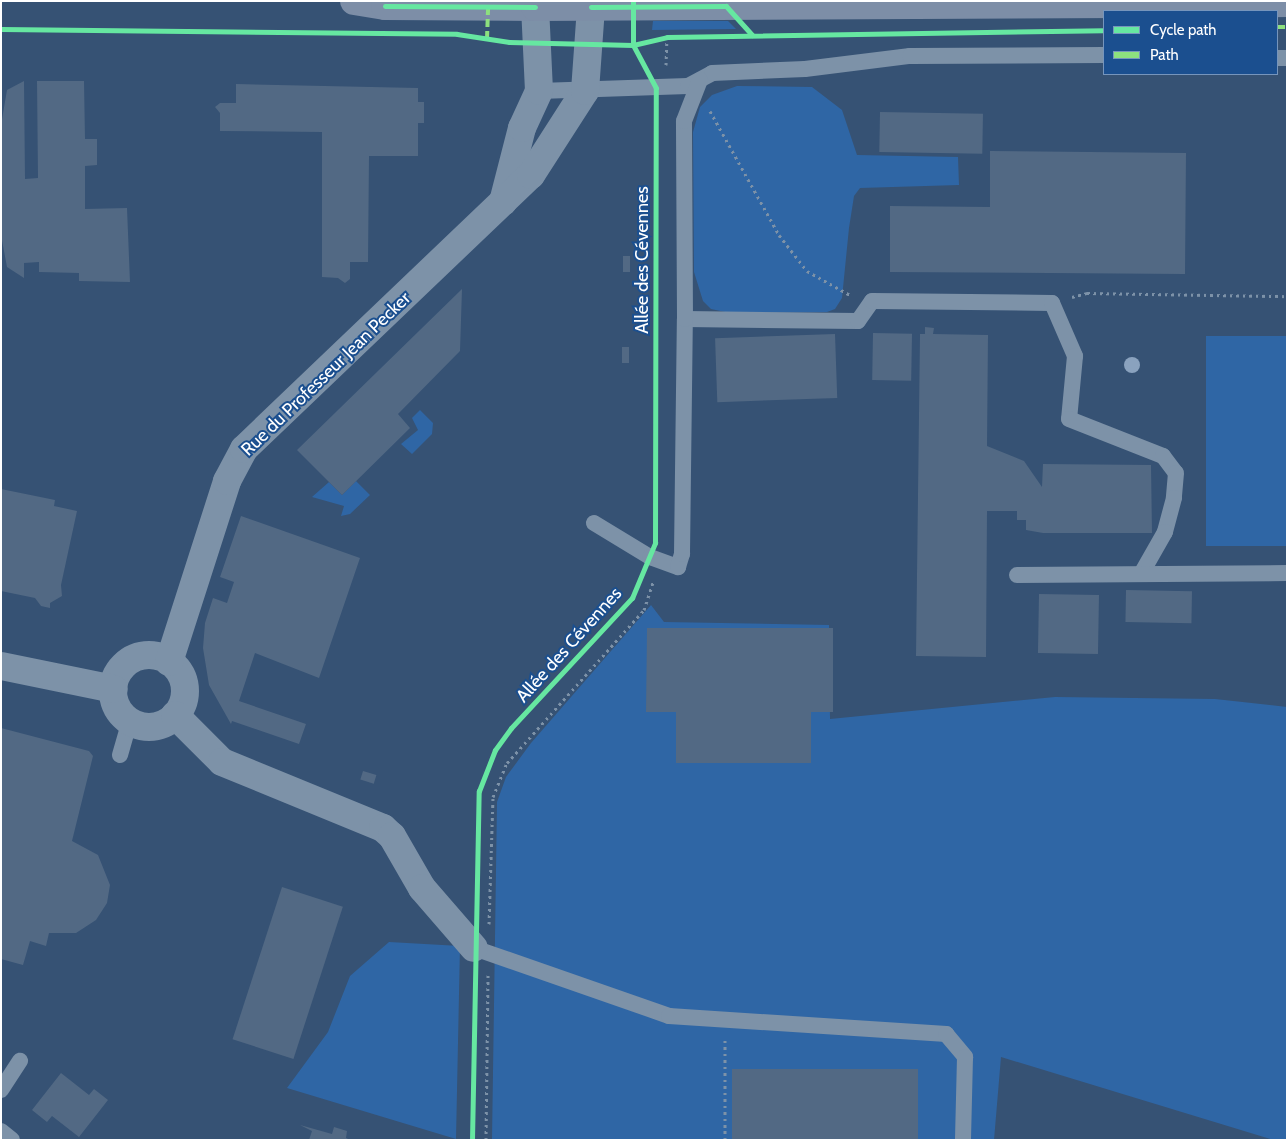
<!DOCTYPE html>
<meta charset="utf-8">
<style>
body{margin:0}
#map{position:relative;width:1288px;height:1141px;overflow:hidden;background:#365274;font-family:Cabin,sans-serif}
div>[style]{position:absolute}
.green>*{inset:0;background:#2f66a5;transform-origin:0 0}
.building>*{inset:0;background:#526984;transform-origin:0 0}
.path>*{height:3px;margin-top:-1.5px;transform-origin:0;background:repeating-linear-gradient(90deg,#7d92a8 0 2.5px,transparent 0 6.5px)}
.lane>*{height:16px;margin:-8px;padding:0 8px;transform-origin:8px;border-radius:8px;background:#7d92a8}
.street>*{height:28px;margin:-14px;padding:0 14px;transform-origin:14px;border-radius:14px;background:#7d92a8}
.street>.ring{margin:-14px;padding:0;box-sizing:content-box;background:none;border:28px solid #7d92a8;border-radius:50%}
.primary>*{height:28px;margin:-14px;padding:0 14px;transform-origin:14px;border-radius:14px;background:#7d8ea7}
.quiet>*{height:4px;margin-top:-2px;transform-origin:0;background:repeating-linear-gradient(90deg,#8de07e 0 8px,transparent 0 12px)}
.cycleway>*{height:5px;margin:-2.5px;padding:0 2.5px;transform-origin:2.5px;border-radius:2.5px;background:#66e7a1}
.trees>*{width:16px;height:16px;margin:-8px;border-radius:50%;background:#8aa2be}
span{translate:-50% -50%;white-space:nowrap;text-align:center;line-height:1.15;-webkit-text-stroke:4px #1b4f8f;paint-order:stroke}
.street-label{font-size:18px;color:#fff}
.frame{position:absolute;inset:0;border:2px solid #fff;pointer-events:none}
.legend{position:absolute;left:1103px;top:10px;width:175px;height:65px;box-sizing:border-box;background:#1b4f8f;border:1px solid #7695bc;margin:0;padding:6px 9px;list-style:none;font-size:15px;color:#fff}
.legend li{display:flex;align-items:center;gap:10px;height:25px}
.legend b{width:25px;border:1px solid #7695bc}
</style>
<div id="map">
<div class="green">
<i style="clip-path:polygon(653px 21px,728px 21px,736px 29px,652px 30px)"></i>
<i style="clip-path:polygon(737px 86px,812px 87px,842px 110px,857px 155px,958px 157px,959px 185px,860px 188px,854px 196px,849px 228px,842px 298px,835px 309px,827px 312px,730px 313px,711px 309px,703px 301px,694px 272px,693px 132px,700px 107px,712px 95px)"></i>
<i style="left:1287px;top:336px;width:210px;height:81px;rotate:90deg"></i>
<i style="clip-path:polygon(420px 410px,433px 423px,432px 434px,412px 454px,401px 444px,418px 430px,412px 418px)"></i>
<i style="clip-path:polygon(356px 481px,370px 495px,350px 514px,341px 516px,344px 506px,312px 497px,329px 482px,342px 495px)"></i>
<i style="clip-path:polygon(651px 605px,664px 622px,829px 625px,830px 719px,1055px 697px,1215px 699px,1287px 707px,1287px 1140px,1274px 1140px,1001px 1057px,994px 1140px,492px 1140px,497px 802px,506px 777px,531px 743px)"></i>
<i style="clip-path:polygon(389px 942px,460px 946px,456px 1139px,287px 1088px,328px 1032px,350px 976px)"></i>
</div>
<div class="building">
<i style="clip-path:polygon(24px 81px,25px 179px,38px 178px,37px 81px,84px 81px,85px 139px,97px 139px,97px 165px,85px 166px,85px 209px,127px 208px,130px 282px,79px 281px,79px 273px,39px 272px,39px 262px,24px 263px,24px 278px,7px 267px,1px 235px,1px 125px,7px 90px)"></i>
<i style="clip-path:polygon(236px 84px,418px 88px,418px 102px,424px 102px,424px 123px,418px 123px,418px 156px,369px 156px,368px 262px,350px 262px,350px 279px,345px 283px,338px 278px,322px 277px,322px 132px,220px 131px,220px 113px,215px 107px,220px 103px,236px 103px)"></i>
<i style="left:880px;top:112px;width:103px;height:40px;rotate:1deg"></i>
<i style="clip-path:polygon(990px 151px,1186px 153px,1185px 274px,890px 272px,890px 206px,990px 207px)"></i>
<i style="left:623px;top:256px;width:7px;height:16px"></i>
<i style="clip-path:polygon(462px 289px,460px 351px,398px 414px,410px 428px,342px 495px,297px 450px)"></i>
<i style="clip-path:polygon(925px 327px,934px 328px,933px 334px,988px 335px,987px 446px,1024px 461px,1042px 487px,1043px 464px,1151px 465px,1152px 533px,1043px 533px,1026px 530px,1026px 520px,1017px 520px,1017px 511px,987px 511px,986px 657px,916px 656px,920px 334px,925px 334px)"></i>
<i style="left:873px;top:333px;width:39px;height:47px;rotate:1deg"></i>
<i style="left:835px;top:334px;width:64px;height:120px;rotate:88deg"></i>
<i style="left:622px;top:347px;width:7px;height:16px"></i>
<i style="clip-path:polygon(1px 489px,55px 500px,54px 506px,77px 511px,61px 585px,62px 596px,50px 603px,50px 608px,41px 606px,35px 598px,1px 591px)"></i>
<i style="clip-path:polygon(241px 516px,360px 558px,319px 678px,255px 653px,239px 701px,306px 724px,299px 744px,232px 721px,231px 724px,209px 685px,203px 648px,205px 623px,213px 598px,227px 603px,234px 582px,220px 577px)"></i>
<i style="left:1126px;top:590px;width:66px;height:32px;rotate:1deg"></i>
<i style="left:1039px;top:594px;width:60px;height:59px;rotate:1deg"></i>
<i style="clip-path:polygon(647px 628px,833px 628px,833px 712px,811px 712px,811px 763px,676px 763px,676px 712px,646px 712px)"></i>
<i style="clip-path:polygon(1px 728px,89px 751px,93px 756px,72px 841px,98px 855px,110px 885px,107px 903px,96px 920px,76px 933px,49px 933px,46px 946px,30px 941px,23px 965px,1px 959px)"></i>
<i style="left:363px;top:771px;width:14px;height:9px;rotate:17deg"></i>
<i style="left:282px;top:887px;width:64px;height:160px;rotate:18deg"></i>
<i style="left:732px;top:1069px;width:186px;height:71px"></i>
<i style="clip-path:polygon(61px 1073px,89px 1095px,94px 1089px,108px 1100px,79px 1137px,52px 1116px,47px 1122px,32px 1110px)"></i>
<i style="clip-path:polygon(300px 1125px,332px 1134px,334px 1127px,347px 1131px,346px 1138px,350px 1140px,309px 1140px,312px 1131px)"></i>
</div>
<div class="path">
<i style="left:666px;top:65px;width:28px;rotate:-88deg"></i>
<i style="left:710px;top:111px;width:142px;rotate:60.9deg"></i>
<i style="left:779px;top:235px;width:46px;rotate:52.1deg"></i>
<i style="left:807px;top:271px;width:49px;rotate:29.2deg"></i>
<i style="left:1072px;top:297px;width:16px;rotate:-15deg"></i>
<i style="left:1087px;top:293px;width:200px;rotate:0.9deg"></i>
<i style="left:489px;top:924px;width:127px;rotate:-88.2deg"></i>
<i style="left:493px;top:797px;width:37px;rotate:-68deg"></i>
<i style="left:507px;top:763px;width:205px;rotate:-48.2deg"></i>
<i style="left:644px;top:610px;width:32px;rotate:-72deg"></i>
<i style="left:486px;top:1140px;width:165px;rotate:-89.3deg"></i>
<i style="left:725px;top:1140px;width:100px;rotate:-90deg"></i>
</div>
<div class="lane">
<i style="left:1277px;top:58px;width:10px"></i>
<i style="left:539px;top:91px;width:149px;rotate:-1.9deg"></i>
<i style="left:688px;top:86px;width:27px;rotate:-28deg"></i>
<i style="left:712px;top:73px;width:93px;rotate:-2.5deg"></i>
<i style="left:805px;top:69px;width:106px;rotate:-7.1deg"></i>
<i style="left:910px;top:56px;width:194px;rotate:-0.3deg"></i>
<i style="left:685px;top:319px;width:173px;rotate:0.7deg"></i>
<i style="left:858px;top:321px;width:24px;rotate:-55deg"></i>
<i style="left:872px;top:301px;width:180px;rotate:0.6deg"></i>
<i style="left:1052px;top:303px;width:58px;rotate:66.5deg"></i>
<i style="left:1075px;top:356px;width:63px;rotate:95.4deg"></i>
<i style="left:1069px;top:419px;width:101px;rotate:21.5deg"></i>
<i style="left:1163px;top:456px;width:21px;rotate:53deg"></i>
<i style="left:1176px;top:473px;width:25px;rotate:95deg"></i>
<i style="left:1174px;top:498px;width:35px;rotate:105deg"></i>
<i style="left:1165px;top:532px;width:48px;rotate:119.7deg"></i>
<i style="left:594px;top:523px;width:66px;rotate:31.3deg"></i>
<i style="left:650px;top:557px;width:30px;rotate:20deg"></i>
<i style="left:678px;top:567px;width:14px;rotate:-73deg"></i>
<i style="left:682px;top:554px;width:235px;rotate:-89.3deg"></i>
<i style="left:685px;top:319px;width:198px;rotate:-90.3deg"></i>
<i style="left:684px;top:121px;width:44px;rotate:-68.7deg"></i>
<i style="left:1017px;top:575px;width:270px;rotate:-0.4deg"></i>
<i style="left:120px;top:755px;width:35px;rotate:-74deg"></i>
<i style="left:474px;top:948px;width:207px;rotate:19.2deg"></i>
<i style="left:669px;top:1016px;width:278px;rotate:3.7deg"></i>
<i style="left:946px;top:1034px;width:30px;rotate:50deg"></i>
<i style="left:965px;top:1057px;width:83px;rotate:91.4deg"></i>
<i style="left:1px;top:1090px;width:35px;rotate:-57deg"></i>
<i style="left:1px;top:1131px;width:14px;rotate:39deg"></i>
</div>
<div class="street">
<i style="left:503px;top:202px;width:76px;rotate:-75.6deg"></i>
<i style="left:522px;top:128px;width:41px;rotate:-65.3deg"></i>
<i style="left:539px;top:91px;width:84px;rotate:-92.7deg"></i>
<i class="ring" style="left:113px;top:655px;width:44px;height:44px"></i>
<i style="left:169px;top:662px;width:190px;rotate:-72.2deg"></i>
<i style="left:227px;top:481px;width:36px;rotate:-62deg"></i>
<i style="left:244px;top:449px;width:397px;rotate:-43.7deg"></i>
<i style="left:531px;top:175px;width:100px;rotate:-57.3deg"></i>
<i style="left:585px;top:91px;width:84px;rotate:-85.9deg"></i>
<i style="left:1px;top:666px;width:115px;rotate:11.5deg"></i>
<i style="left:175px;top:715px;width:66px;rotate:45deg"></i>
<i style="left:222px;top:762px;width:174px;rotate:22.3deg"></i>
<i style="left:383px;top:828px;width:12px;rotate:42deg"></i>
<i style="left:392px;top:836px;width:60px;rotate:60deg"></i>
<i style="left:422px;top:888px;width:79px;rotate:49.1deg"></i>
</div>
<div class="primary">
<i style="left:354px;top:1px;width:31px;rotate:9deg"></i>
<i style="left:385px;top:6px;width:150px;rotate:0.4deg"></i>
<i style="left:535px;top:7px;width:752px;rotate:-0.3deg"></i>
</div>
<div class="quiet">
<i style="left:1277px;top:27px;width:10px"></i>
<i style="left:487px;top:39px;width:35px;rotate:-88deg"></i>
</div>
<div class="cycleway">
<i style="left:385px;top:6px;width:150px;rotate:0.4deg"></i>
<i style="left:591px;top:7px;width:135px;rotate:-0.4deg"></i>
<i style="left:726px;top:6px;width:39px;rotate:48deg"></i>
<i style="left:1px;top:29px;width:456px;rotate:0.6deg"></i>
<i style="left:457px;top:34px;width:53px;rotate:8.7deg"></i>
<i style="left:509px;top:42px;width:124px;rotate:1.4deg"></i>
<i style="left:633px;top:45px;width:35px;rotate:-13deg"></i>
<i style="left:667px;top:37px;width:437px;rotate:-0.9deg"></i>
<i style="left:472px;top:1140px;width:349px;rotate:-88.9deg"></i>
<i style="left:479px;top:791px;width:44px;rotate:-68.7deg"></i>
<i style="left:495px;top:750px;width:27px;rotate:-54deg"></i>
<i style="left:511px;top:728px;width:178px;rotate:-47.1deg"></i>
<i style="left:632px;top:598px;width:60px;rotate:-67.3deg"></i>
<i style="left:655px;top:543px;width:455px;rotate:-89.9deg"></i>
<i style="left:656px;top:88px;width:49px;rotate:-118.1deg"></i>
<i style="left:633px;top:45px;width:44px;rotate:-90deg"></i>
</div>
<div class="trees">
<i style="left:1132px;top:365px"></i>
</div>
<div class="street-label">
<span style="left:642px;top:260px;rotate:-90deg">Allée des Cévennes</span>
<span style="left:326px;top:374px;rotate:-44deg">Rue du Professeur Jean Pecker</span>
<span style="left:569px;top:645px;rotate:-48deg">Allée des Cévennes</span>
</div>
<div class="frame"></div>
<ul class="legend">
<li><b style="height:6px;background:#66e7a1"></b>Cycle path</li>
<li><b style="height:6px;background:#8de07e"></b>Path</li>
</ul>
</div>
